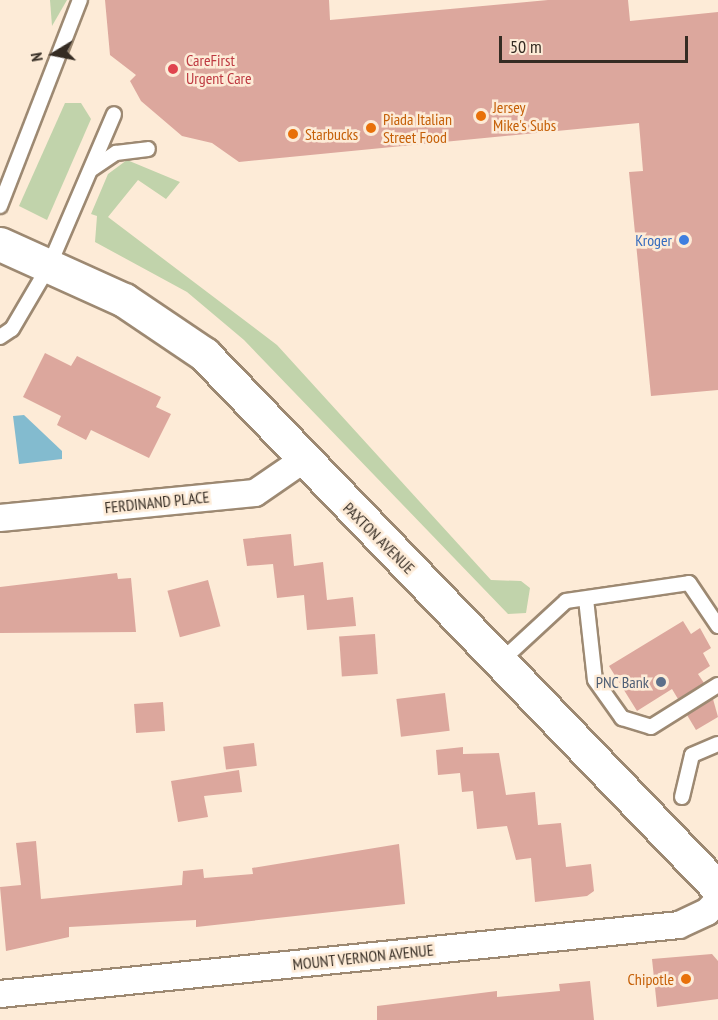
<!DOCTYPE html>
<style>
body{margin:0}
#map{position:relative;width:718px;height:1020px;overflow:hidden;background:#fdebd7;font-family:"PT Sans Narrow",sans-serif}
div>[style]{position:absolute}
.green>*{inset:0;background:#c1d3ab}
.water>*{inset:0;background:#83bbcf}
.building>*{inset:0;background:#dca79d;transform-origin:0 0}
.roads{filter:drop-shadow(2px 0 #9d8972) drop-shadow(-2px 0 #9d8972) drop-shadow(0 2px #9d8972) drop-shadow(0 -2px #9d8972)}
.service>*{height:14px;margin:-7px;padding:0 7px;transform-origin:7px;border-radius:7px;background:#fff}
.minor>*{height:26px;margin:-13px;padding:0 13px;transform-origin:13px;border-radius:13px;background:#fff}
.tertiary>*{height:33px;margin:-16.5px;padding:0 16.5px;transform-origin:16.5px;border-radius:16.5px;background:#fff}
.dots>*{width:16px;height:16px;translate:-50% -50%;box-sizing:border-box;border:3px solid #fdebd7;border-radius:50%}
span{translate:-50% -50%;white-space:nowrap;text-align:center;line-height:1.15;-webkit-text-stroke:5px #fdebd7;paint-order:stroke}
.health-label{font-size:16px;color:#be3a42}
.left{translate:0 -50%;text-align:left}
.food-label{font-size:16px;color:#c56008}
.right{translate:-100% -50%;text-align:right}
.shop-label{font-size:16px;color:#366cbe}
.street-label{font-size:16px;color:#352c23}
.service-label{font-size:16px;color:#4e5e75}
.north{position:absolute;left:24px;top:24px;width:60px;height:60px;-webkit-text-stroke:4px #fdebd7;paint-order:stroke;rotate:260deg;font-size:16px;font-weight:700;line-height:24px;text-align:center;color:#352c23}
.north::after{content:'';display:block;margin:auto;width:21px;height:27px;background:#352c23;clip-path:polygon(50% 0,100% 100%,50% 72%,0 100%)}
.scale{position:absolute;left:499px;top:36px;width:189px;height:27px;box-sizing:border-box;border:3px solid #352c23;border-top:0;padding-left:8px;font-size:18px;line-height:21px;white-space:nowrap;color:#352c23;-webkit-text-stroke:4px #fdebd7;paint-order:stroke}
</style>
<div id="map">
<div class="green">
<i style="clip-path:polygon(50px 0,67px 0,52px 26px)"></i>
<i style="clip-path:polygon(65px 103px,81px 103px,91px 119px,47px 220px,19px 206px)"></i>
<i style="clip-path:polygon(127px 160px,180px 182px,166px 199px,138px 180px,108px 217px,277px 345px,491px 580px,521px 581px,530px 588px,526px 613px,508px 614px,244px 340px,187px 292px,95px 242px,97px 216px,91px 214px,108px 174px)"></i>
</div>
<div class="water">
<i style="clip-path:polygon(24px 415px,62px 451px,62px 459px,19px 464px,13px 416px)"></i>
</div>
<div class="building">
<i style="clip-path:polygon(105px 0,329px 0,330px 20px,548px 0,628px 0,630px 21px,718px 12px,718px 390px,651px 396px,629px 172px,643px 171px,639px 123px,239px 162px,212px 143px,182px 136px,141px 101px,130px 81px,136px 75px,110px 55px)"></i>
<i style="clip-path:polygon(45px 353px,71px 366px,77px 356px,161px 397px,156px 407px,171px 414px,149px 458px,91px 430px,86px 440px,57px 425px,61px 416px,23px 397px)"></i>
<i style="clip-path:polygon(291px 534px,294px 566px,323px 562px,327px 600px,353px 597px,356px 626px,307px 630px,304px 595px,277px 598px,273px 564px,247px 566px,243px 539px)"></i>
<i style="clip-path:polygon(117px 573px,118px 579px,131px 578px,136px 632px,0 633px,0 587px)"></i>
<i style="left:208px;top:580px;width:48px;height:42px;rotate:75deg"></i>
<i style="clip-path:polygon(683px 621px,691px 634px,700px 628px,711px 648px,703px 653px,710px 666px,698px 674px,704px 683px,678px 699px,672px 689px,637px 711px,609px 666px)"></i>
<i style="left:375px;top:634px;width:40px;height:36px;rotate:86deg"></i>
<i style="left:445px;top:693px;width:38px;height:49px;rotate:83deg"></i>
<i style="clip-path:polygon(713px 699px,718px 717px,696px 730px,687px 715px)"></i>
<i style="left:163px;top:702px;width:29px;height:29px;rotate:86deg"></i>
<i style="left:254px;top:743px;width:23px;height:31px;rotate:83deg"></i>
<i style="clip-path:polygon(463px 747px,463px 754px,499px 753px,506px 795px,535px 792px,538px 825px,561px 823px,566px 867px,591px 864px,594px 891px,587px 896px,535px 902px,531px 858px,516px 860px,507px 826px,477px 829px,473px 791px,462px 792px,460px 773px,438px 775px,436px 750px)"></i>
<i style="clip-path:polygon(239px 770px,242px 792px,204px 796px,208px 817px,178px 822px,171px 781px)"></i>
<i style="clip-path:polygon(36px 841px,41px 899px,182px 885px,183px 871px,203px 869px,204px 878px,253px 874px,252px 868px,399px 844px,405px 904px,196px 927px,196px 920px,69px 927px,69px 937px,6px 951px,0 887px,21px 885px,16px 843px)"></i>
<i style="clip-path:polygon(712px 954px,718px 961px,718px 999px,657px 1007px,652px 959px)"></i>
<i style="clip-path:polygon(590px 981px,594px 1020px,377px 1020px,377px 1006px,497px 991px,497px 997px,560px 991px,559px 984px)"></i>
</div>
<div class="roads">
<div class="service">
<i style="left:92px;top:169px;width:29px;rotate:-34deg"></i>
<i style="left:116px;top:153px;width:32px;rotate:-7deg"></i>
<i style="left:0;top:206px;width:221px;rotate:-68.8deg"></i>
<i style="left:0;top:337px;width:14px;rotate:-34deg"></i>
<i style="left:12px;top:329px;width:73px;rotate:-59.6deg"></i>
<i style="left:49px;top:266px;width:165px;rotate:-66.8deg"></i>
<i style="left:586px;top:599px;width:81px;rotate:83.7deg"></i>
<i style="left:595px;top:680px;width:47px;rotate:54.6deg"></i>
<i style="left:622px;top:718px;width:30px;rotate:17deg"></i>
<i style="left:651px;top:727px;width:79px;rotate:-32.1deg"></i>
<i style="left:501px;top:661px;width:88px;rotate:-42.7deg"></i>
<i style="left:566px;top:601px;width:124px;rotate:-8.3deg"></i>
<i style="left:689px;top:583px;width:52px;rotate:56deg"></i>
<i style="left:682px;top:797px;width:43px;rotate:-76.6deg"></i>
<i style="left:692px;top:755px;width:28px;rotate:-23deg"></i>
</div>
<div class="minor">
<i style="left:0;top:518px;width:256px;rotate:-5.6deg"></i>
<i style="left:255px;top:493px;width:58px;rotate:-34.5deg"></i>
<i style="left:0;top:994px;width:682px;rotate:-5.8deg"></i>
<i style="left:679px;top:925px;width:31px;rotate:-25deg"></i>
<i style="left:707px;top:912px;width:16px;rotate:-47deg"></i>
</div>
<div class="tertiary">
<i style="left:0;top:244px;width:136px;rotate:24.3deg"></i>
<i style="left:124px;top:300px;width:97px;rotate:34deg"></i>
<i style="left:204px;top:354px;width:741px;rotate:46.09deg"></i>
</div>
</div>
<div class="dots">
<i style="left:173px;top:69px;background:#e0444e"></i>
<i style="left:481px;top:116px;background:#e8710a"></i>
<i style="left:371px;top:128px;background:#e8710a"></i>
<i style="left:293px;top:134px;background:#e8710a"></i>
<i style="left:684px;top:240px;background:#3f7fe0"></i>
<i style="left:661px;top:682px;background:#5c6f8a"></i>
<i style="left:686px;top:979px;background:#e8710a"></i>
</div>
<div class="health-label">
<span class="left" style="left:186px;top:69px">CareFirst<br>Urgent Care</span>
</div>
<div class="food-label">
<span class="left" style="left:493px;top:116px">Jersey<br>Mike's Subs</span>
<span class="left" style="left:383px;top:128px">Piada Italian<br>Street Food</span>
<span class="left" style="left:305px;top:134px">Starbucks</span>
<span class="right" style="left:674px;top:979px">Chipotle</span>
</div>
<div class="shop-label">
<span class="right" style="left:672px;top:240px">Kroger</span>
</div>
<div class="street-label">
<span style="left:157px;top:502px;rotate:-6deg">FERDINAND PLACE</span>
<span style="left:379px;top:538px;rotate:45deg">PAXTON AVENUE</span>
<span style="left:363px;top:957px;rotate:-6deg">MOUNT VERNON AVENUE</span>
</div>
<div class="service-label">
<span class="right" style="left:649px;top:682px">PNC Bank</span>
</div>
<div class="north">N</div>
<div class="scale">50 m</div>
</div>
